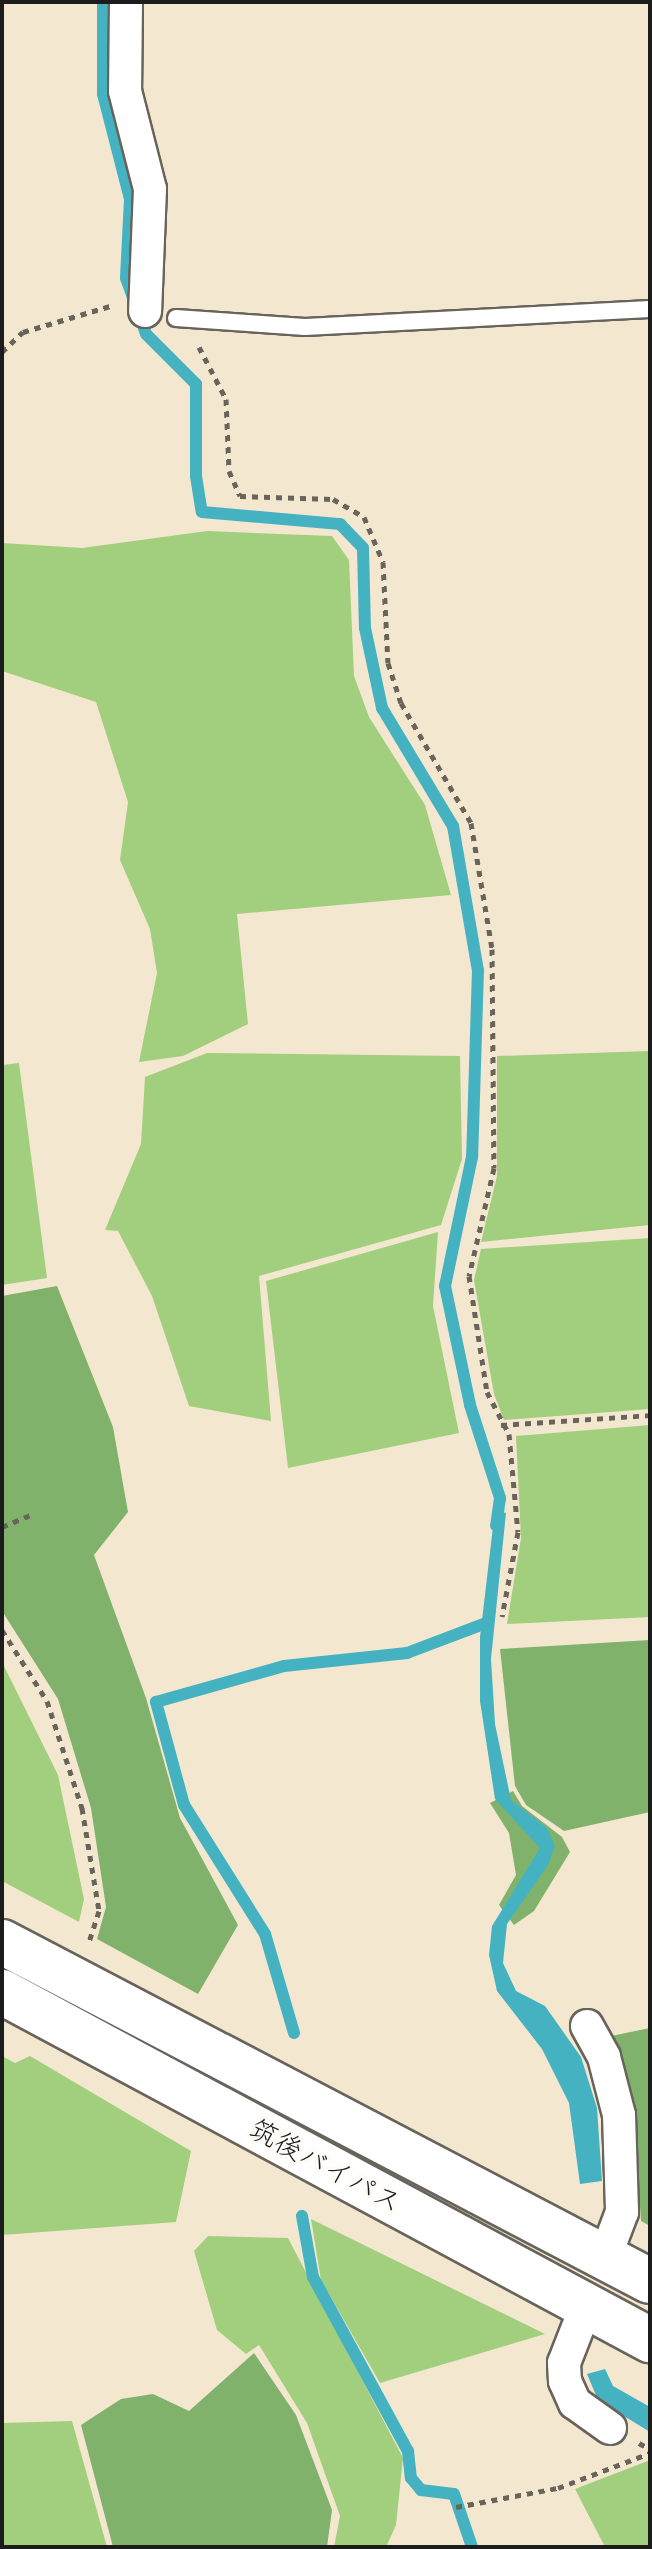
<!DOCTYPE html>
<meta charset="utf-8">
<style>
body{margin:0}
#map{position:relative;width:652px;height:2549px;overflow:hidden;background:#f4e7d0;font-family:"Shantell Sans","Klee One",sans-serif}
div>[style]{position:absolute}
.green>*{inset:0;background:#a2cf7d}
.forest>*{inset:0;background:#81b26c}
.water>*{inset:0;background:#44b2c0}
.stream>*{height:12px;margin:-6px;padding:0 6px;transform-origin:6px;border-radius:6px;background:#44b2c0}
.path>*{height:5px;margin-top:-2.5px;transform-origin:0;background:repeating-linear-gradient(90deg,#68635b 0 6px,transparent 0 12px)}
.roads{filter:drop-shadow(2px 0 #68635b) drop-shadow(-2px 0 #68635b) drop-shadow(0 2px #68635b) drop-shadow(0 -2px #68635b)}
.lane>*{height:16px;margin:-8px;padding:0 8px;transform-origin:8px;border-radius:8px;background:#fff}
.street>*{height:32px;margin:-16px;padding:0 16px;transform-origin:16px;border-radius:16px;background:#fff}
.highway>*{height:44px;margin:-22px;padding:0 22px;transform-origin:22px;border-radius:22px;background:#fff}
span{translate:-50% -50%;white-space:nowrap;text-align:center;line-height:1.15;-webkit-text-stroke:8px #fdfcf7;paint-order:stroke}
.street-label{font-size:28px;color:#1c1c1c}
.frame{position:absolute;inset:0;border:4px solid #1c1c1c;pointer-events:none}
</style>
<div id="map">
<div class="green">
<i style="clip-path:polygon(207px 531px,332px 536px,349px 560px,354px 676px,369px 717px,425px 805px,451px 895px,237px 914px,248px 1024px,183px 1056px,139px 1062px,157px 973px,150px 929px,120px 860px,128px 802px,96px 702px,2px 671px,2px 543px,82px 548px)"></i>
<i style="clip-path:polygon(650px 1051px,650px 1225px,481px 1242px,497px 1176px,497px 1056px)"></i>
<i style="clip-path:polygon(207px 1053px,460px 1056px,462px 1159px,441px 1225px,259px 1276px,271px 1421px,189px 1406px,152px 1296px,118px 1231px,105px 1230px,141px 1144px,145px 1077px)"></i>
<i style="clip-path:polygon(19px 1063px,47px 1278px,2px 1285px,2px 1065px)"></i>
<i style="clip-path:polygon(438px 1232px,433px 1306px,459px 1433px,288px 1468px,266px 1281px)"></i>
<i style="clip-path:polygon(650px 1238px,650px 1409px,504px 1420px,494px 1394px,474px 1280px,481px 1249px)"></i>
<i style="clip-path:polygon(650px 1425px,650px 1617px,507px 1624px,521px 1538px,516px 1436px)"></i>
<i style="clip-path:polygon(2px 1662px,58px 1775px,84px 1899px,79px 1922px,2px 1881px)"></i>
<i style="clip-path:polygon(2px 2056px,15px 2063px,30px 2056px,191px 2151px,176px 2222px,2px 2235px)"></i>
<i style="clip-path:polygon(311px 2219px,545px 2334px,380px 2383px,321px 2280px)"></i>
<i style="clip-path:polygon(208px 2236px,288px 2238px,403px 2458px,396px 2525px,386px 2547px,334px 2547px,340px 2516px,307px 2423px,259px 2345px,246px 2354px,217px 2330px,194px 2251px)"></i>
<i style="clip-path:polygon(72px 2421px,107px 2547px,2px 2547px,2px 2423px)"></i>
<i style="clip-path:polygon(650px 2460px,650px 2547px,605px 2547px,575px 2489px)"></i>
</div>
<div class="forest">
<i style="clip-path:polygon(57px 1286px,113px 1427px,128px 1512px,94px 1555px,146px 1698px,180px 1818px,238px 1925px,198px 1994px,97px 1939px,106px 1907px,91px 1808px,58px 1699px,2px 1611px,2px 1296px)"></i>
<i style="clip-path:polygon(650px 1640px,650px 1812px,564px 1831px,526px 1805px,515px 1786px,500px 1649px)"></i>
<i style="clip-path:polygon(513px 1791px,522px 1806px,562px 1837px,570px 1852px,534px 1911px,514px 1925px,499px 1905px,516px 1875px,509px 1833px,490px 1803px)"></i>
<i style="clip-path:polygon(650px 2028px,650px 2226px,641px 2221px,635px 2132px,611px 2036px)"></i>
<i style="clip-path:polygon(254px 2353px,296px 2415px,332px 2510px,327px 2547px,113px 2547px,81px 2425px,121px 2399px,153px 2394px,189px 2411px)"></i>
</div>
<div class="water">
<i style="clip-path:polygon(495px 1510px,506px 1513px,491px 1659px,495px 1724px,511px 1800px,547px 1828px,555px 1846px,548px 1865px,507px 1924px,503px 1963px,516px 1991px,545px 2006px,581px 2057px,597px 2108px,602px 2181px,580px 2184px,569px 2103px,542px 2049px,497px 1991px,489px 1955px,492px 1926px,540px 1848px,495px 1799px,480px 1701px,480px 1637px)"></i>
<i style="clip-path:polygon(605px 2369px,613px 2386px,650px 2407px,650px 2432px,598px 2400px,587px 2374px)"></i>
</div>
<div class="stream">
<i style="left:103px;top:2px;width:92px;rotate:90deg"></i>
<i style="left:103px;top:94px;width:108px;rotate:75.6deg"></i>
<i style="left:130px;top:199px;width:79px;rotate:92.9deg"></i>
<i style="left:126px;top:278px;width:59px;rotate:70.3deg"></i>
<i style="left:146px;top:334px;width:71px;rotate:45deg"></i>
<i style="left:196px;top:384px;width:92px;rotate:90deg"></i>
<i style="left:196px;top:476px;width:36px;rotate:81deg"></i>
<i style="left:202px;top:512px;width:139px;rotate:5deg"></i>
<i style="left:340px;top:524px;width:33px;rotate:46deg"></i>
<i style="left:363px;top:548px;width:80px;rotate:88.6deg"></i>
<i style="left:365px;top:628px;width:82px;rotate:78deg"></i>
<i style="left:382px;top:708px;width:138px;rotate:59deg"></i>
<i style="left:453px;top:826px;width:146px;rotate:80.2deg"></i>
<i style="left:478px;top:970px;width:187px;rotate:91.8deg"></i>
<i style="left:472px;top:1157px;width:132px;rotate:101.8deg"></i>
<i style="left:445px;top:1286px;width:122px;rotate:78.1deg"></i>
<i style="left:470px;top:1405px;width:98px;rotate:72.1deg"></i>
<i style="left:500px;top:1498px;width:28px;rotate:98deg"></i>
<i style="left:294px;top:2033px;width:103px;rotate:-106.3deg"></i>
<i style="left:265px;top:1934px;width:152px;rotate:-122.1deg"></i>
<i style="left:184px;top:1805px;width:107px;rotate:-105.2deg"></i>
<i style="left:156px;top:1702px;width:133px;rotate:-15.7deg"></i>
<i style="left:284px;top:1666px;width:124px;rotate:-6deg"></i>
<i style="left:407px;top:1653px;width:85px;rotate:-20.8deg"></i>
<i style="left:302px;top:2216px;width:62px;rotate:79.8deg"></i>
<i style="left:313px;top:2277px;width:198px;rotate:61.4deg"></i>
<i style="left:408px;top:2451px;width:27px;rotate:84deg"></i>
<i style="left:411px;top:2478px;width:16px;rotate:50deg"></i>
<i style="left:421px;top:2490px;width:33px;rotate:7deg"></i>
<i style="left:454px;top:2494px;width:56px;rotate:71.2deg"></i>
</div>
<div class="path">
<i style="left:199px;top:347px;width:59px;rotate:62.6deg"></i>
<i style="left:226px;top:399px;width:72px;rotate:87.6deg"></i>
<i style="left:229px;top:471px;width:27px;rotate:66deg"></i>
<i style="left:240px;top:496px;width:93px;rotate:1.8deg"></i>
<i style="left:333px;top:499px;width:36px;rotate:30deg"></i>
<i style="left:364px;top:517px;width:49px;rotate:67.1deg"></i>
<i style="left:383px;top:562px;width:101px;rotate:87.2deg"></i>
<i style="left:388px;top:663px;width:42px;rotate:72deg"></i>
<i style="left:401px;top:703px;width:139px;rotate:59.7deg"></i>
<i style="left:471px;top:823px;width:128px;rotate:80.5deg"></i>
<i style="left:492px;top:949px;width:219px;rotate:89.5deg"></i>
<i style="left:494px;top:1168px;width:111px;rotate:103deg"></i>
<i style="left:469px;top:1276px;width:117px;rotate:81.2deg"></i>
<i style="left:487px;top:1392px;width:47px;rotate:62.4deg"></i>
<i style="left:509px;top:1434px;width:98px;rotate:84.8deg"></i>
<i style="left:518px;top:1532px;width:86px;rotate:100.7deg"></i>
<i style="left:2px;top:352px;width:29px;rotate:-44deg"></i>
<i style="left:23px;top:332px;width:91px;rotate:-16.6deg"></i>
<i style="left:501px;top:1425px;width:149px;rotate:-3.8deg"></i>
<i style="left:2px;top:1527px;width:34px;rotate:-23deg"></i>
<i style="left:2px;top:1630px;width:84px;rotate:57.6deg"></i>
<i style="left:47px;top:1701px;width:113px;rotate:71.9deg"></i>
<i style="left:82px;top:1808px;width:104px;rotate:80.6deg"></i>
<i style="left:99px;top:1911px;width:32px;rotate:108deg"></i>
<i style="left:639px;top:2443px;width:13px;rotate:29deg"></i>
<i style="left:456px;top:2507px;width:104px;rotate:-10.6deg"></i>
<i style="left:558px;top:2488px;width:98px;rotate:-20.8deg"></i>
</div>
<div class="roads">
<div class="lane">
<i style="left:176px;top:318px;width:129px;rotate:4deg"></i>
<i style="left:305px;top:327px;width:345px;rotate:-3deg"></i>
</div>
<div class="street">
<i style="left:126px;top:2px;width:89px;rotate:90.6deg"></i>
<i style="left:125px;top:91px;width:101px;rotate:75.7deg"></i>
<i style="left:150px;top:189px;width:122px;rotate:92.3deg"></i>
<i style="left:587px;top:2026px;width:35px;rotate:61deg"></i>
<i style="left:604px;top:2057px;width:60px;rotate:75.5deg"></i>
<i style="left:619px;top:2115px;width:97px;rotate:88.2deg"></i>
<i style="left:622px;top:2212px;width:48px;rotate:110.7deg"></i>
<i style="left:587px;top:2304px;width:63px;rotate:111.3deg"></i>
<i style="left:564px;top:2363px;width:18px;rotate:87deg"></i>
<i style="left:565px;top:2381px;width:24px;rotate:66deg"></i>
<i style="left:575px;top:2403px;width:43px;rotate:35.5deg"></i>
</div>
<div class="highway">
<i style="left:2px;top:1942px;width:731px;rotate:27.62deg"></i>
<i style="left:2px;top:1992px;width:736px;rotate:28.24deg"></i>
</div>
</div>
<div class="street-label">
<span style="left:326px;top:2165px;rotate:28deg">筑後バイパス</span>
</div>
<div class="frame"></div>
</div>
